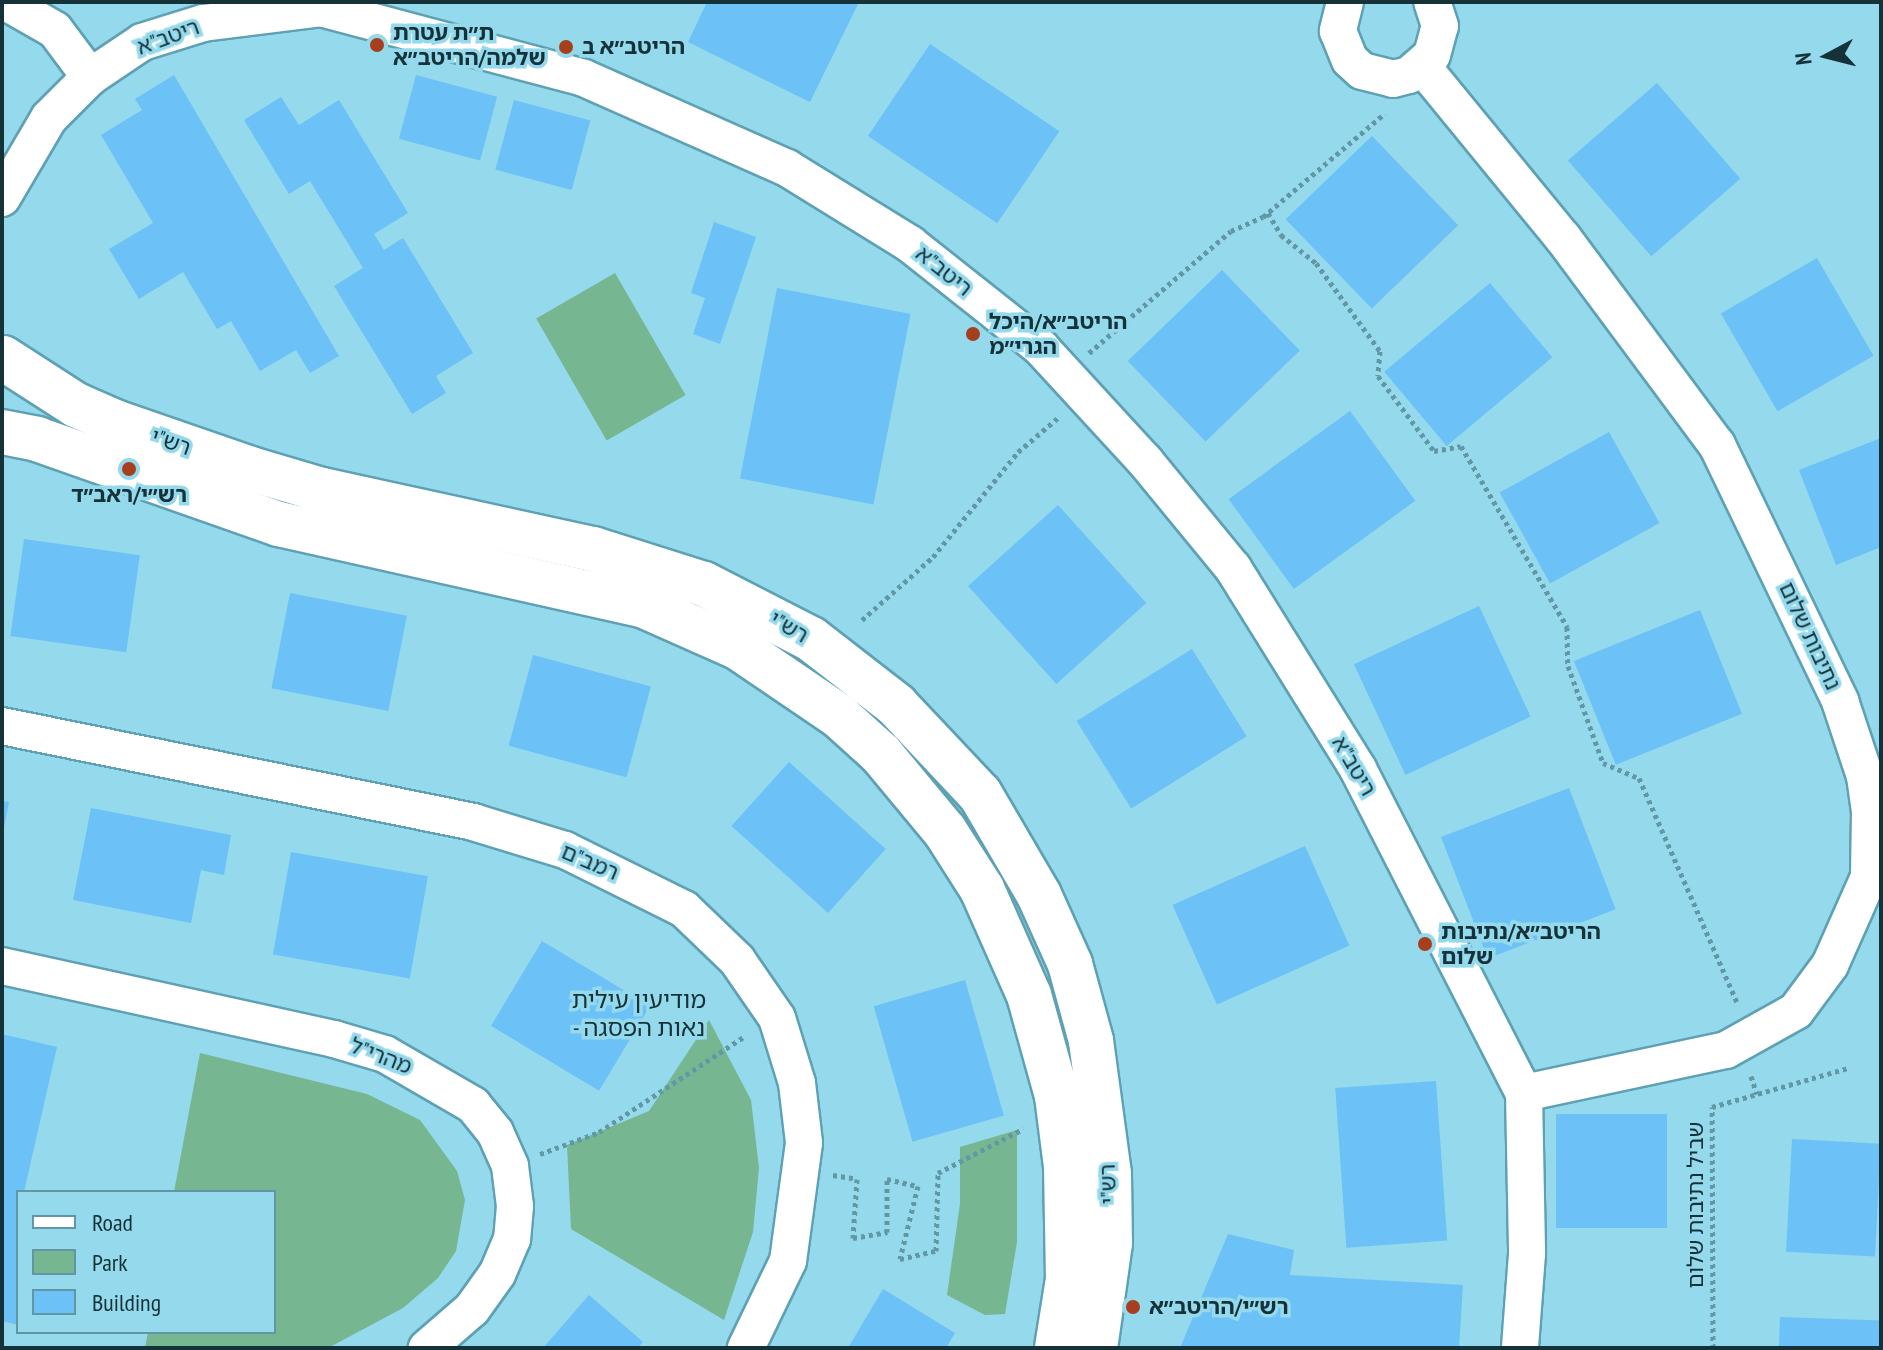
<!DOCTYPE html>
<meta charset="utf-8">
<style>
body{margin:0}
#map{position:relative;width:1883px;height:1350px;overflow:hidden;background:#94d9ec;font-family:"PT Sans Narrow","Noto Sans Hebrew",sans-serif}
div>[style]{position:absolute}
.green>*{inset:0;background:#76b690;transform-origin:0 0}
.building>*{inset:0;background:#6cc1f6;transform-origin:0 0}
.path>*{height:5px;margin-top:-2.5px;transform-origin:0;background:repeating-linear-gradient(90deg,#6298a6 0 4px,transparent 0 8px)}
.roads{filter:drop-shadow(2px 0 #5ea1b3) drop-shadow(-2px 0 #5ea1b3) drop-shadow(0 2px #5ea1b3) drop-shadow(0 -2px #5ea1b3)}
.minor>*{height:36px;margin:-18px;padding:0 18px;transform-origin:18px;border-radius:18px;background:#fff}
.tertiary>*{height:44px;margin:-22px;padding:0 22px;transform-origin:22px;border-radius:22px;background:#fff}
.dots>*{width:22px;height:22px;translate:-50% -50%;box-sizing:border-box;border:4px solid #94d9ec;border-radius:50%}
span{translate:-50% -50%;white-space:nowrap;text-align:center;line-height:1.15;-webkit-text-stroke:7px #94d9ec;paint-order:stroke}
.poi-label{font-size:22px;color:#153239;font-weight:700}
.left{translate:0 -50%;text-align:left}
.street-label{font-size:22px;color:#153239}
.neighbourhood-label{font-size:24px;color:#153239}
.frame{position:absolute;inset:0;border:4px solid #153239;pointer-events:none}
.legend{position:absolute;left:16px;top:1190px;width:260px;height:144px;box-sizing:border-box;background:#94d9ec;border:2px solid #6196a4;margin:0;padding:10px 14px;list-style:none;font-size:24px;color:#153239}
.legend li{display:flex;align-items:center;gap:16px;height:40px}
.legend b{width:40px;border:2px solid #6196a4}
.north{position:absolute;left:1787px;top:16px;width:80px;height:80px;-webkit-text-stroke:6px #94d9ec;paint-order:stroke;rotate:263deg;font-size:22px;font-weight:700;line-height:32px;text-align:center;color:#153239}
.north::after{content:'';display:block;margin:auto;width:28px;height:36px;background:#153239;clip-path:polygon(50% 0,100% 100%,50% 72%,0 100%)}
</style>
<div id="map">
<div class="green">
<i style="left:615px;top:273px;width:141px;height:91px;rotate:60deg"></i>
<i style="clip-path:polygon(709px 1020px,751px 1100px,759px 1168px,753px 1232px,724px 1320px,571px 1229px,567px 1145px,649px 1111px)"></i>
<i style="clip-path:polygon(200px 1053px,367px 1094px,420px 1120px,457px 1171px,465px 1200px,456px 1251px,438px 1278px,403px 1308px,328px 1348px,145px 1348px,148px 1332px,274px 1332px,274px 1192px,174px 1192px)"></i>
<i style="clip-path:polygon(1017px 1130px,1017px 1242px,1005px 1314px,985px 1315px,947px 1295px,960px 1204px,960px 1147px)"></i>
</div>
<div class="building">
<i style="clip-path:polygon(707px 2px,859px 2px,810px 102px,688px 42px)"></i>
<i style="left:930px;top:44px;width:156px;height:111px;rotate:34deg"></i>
<i style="clip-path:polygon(174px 75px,339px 356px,310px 373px,296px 350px,260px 371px,231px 321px,217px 329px,183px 272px,139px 299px,109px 249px,153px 223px,101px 135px,142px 110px,135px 99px)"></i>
<i style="left:416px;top:75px;width:84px;height:66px;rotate:15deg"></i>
<i style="left:1657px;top:83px;width:127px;height:118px;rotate:49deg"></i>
<i style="clip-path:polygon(281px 97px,299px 125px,339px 100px,408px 213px,374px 234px,384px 250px,403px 238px,473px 353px,436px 376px,446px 393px,412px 414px,334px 286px,363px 268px,310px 181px,289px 194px,244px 120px)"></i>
<i style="left:514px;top:100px;width:79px;height:72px;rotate:15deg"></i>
<i style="left:1372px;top:136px;width:124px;height:120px;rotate:46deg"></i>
<i style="clip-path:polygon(714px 222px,756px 237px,720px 344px,693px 334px,705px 298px,691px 293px)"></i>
<i style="left:1817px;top:258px;width:113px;height:111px;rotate:60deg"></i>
<i style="left:1222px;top:270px;width:112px;height:131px;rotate:46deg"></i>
<i style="left:1490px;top:283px;width:97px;height:138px;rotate:50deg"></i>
<i style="left:777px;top:288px;width:136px;height:194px;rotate:11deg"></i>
<i style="left:1350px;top:411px;width:111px;height:150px;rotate:54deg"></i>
<i style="left:1609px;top:432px;width:104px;height:125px;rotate:61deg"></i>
<i style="clip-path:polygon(1881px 438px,1881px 547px,1836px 565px,1799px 470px)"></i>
<i style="left:1058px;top:505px;width:132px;height:121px;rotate:48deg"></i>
<i style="left:24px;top:539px;width:117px;height:98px;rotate:8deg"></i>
<i style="left:290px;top:593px;width:119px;height:97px;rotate:11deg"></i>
<i style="left:1479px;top:606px;width:122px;height:138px;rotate:65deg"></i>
<i style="left:1700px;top:610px;width:112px;height:136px;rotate:68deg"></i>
<i style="left:1192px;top:649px;width:103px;height:136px;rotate:58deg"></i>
<i style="left:533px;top:655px;width:122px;height:94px;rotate:15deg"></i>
<i style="left:789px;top:762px;width:130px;height:86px;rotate:42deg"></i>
<i style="left:1569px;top:788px;width:130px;height:137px;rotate:69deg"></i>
<i style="clip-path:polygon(2px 801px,9px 802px,3px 833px,2px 833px)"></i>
<i style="clip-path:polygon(91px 808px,231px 835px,224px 875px,201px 870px,191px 923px,73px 900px)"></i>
<i style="left:1305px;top:846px;width:109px;height:145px;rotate:66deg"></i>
<i style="left:291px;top:852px;width:139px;height:104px;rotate:10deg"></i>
<i style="left:542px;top:941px;width:126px;height:99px;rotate:31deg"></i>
<i style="left:965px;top:980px;width:141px;height:95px;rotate:74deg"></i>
<i style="clip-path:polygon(2px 1034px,57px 1047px,24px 1192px,18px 1192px,18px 1325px,2px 1321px)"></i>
<i style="left:1436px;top:1081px;width:160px;height:101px;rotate:86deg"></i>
<i style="left:1667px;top:1114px;width:114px;height:111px;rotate:90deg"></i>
<i style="left:1792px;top:1139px;width:89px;height:113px;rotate:3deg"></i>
<i style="clip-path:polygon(1228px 1234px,1294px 1250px,1290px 1275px,1463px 1285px,1459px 1348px,1180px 1348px)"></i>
<i style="clip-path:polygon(883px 1289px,955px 1333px,946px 1348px,848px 1348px)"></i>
<i style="clip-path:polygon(589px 1295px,643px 1342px,638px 1348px,543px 1348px)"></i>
<i style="left:1780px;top:1317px;width:101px;height:31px;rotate:2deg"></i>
</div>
<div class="path">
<i style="left:1268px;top:213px;width:26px;rotate:59deg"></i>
<i style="left:1281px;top:235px;width:45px;rotate:38.7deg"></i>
<i style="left:1316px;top:263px;width:109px;rotate:54deg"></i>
<i style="left:1380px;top:351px;width:25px;rotate:95deg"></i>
<i style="left:1378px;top:376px;width:94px;rotate:53.3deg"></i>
<i style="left:1434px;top:451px;width:27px;rotate:-10deg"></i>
<i style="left:1461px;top:446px;width:210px;rotate:59.6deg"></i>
<i style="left:1567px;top:627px;width:39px;rotate:89deg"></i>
<i style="left:1568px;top:666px;width:103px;rotate:70.2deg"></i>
<i style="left:1603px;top:763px;width:39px;rotate:23deg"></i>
<i style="left:1639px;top:778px;width:248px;rotate:66.4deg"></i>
<i style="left:1089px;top:353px;width:187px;rotate:-40.7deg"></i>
<i style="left:1231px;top:231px;width:35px;rotate:-24deg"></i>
<i style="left:1263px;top:217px;width:160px;rotate:-40.4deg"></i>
<i style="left:862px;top:620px;width:95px;rotate:-41.6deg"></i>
<i style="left:933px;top:557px;width:135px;rotate:-51deg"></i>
<i style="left:1018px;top:452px;width:54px;rotate:-40.5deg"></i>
<i style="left:1751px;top:1076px;width:19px;rotate:72deg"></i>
<i style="left:540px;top:1154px;width:63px;rotate:-20.4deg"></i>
<i style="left:599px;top:1132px;width:175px;rotate:-33.3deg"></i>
<i style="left:833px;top:1175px;width:24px;rotate:9deg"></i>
<i style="left:857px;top:1179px;width:59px;rotate:93.9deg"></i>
<i style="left:853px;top:1238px;width:35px;rotate:-10deg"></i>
<i style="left:887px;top:1232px;width:53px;rotate:-90deg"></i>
<i style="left:887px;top:1179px;width:32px;rotate:13deg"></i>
<i style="left:918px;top:1186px;width:75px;rotate:103.9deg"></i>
<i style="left:900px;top:1259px;width:37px;rotate:-13deg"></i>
<i style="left:936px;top:1251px;width:78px;rotate:-88.5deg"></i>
<i style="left:938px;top:1173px;width:96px;rotate:-27.4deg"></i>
<i style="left:1713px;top:1348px;width:241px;rotate:-90.2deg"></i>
<i style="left:1712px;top:1107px;width:141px;rotate:-16deg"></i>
</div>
<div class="roads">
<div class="minor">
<i style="left:6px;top:2px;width:56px;rotate:29.7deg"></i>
<i style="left:55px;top:30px;width:59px;rotate:53.3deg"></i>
<i style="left:1345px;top:2px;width:30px;rotate:104deg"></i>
<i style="left:1338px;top:31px;width:31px;rotate:68deg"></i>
<i style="left:1350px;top:60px;width:16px;rotate:43deg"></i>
<i style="left:1362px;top:71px;width:32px;rotate:14deg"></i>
<i style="left:1393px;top:79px;width:16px;rotate:-14deg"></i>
<i style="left:1409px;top:75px;width:30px;rotate:-41deg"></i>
<i style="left:1432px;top:55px;width:30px;rotate:-75deg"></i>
<i style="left:1440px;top:26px;width:25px;rotate:-108deg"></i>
<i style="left:1422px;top:66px;width:222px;rotate:50.7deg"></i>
<i style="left:1563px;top:238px;width:258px;rotate:53.4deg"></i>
<i style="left:1717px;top:445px;width:284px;rotate:64.3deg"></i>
<i style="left:1840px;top:701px;width:79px;rotate:71.6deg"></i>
<i style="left:1865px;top:776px;width:36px;rotate:82deg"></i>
<i style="left:1870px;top:812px;width:65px;rotate:90.9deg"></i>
<i style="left:1869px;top:877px;width:96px;rotate:113.9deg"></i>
<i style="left:1830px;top:965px;width:57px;rotate:126.5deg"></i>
<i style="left:1796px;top:1011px;width:80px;rotate:150.9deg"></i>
<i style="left:1726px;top:1050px;width:207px;rotate:168deg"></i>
<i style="left:2px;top:198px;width:93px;rotate:-59.6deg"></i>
<i style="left:49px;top:118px;width:58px;rotate:-45deg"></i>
<i style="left:90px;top:77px;width:63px;rotate:-33.9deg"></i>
<i style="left:142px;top:42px;width:64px;rotate:-17.3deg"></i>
<i style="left:203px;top:23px;width:119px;rotate:-7.2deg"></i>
<i style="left:321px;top:8px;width:272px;rotate:14.9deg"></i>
<i style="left:584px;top:78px;width:222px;rotate:23.9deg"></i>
<i style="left:787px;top:168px;width:145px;rotate:31.7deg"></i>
<i style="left:910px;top:244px;width:167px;rotate:38.4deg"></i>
<i style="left:1041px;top:348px;width:154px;rotate:47.4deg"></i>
<i style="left:1145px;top:461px;width:139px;rotate:50.6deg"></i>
<i style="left:1233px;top:568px;width:237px;rotate:58.1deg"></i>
<i style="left:1358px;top:769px;width:364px;rotate:62.9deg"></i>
<i style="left:1524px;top:1093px;width:161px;rotate:88.9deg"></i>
<i style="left:1527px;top:1254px;width:94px;rotate:94.3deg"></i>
<i style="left:2px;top:726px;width:481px;rotate:11.5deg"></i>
<i style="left:473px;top:822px;width:96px;rotate:16.9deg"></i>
<i style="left:565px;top:850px;width:133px;rotate:26.4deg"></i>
<i style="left:684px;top:909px;width:74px;rotate:43.9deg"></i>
<i style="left:737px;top:960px;width:70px;rotate:55.4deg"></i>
<i style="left:777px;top:1018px;width:68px;rotate:72.9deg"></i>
<i style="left:797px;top:1083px;width:60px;rotate:83.3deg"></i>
<i style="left:804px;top:1143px;width:119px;rotate:97.7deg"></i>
<i style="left:788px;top:1261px;width:97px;rotate:115.8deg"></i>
<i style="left:2px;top:966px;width:340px;rotate:12.4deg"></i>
<i style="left:334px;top:1039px;width:53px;rotate:16.4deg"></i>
<i style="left:385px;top:1054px;width:102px;rotate:30.1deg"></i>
<i style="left:473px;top:1105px;width:35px;rotate:51deg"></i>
<i style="left:495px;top:1132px;width:37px;rotate:66deg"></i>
<i style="left:510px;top:1166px;width:40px;rotate:82.9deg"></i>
<i style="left:515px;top:1206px;width:33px;rotate:95deg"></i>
<i style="left:512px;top:1239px;width:38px;rotate:113deg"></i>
<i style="left:497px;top:1274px;width:43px;rotate:125.5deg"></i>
<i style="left:472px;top:1309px;width:60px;rotate:139.1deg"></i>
</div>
<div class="tertiary">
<i style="left:3px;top:358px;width:87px;rotate:32.8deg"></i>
<i style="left:76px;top:405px;width:43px;rotate:23.6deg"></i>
<i style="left:115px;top:422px;width:144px;rotate:19.1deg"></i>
<i style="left:251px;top:469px;width:74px;rotate:16.5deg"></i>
<i style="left:322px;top:490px;width:277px;rotate:12.3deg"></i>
<i style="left:593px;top:549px;width:116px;rotate:17.5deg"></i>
<i style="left:704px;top:584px;width:120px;rotate:27.2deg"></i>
<i style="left:811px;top:639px;width:108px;rotate:37.8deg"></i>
<i style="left:896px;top:705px;width:122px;rotate:46.7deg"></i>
<i style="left:980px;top:794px;width:117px;rotate:59.7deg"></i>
<i style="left:1039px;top:895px;width:76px;rotate:65.8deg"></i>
<i style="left:1070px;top:964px;width:80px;rotate:74.7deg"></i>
<i style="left:1091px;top:1041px;width:134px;rotate:82.3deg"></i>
<i style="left:1109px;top:1174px;width:69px;rotate:89.2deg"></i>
<i style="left:1110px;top:1243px;width:106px;rotate:98.1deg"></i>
<i style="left:2px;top:432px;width:36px;rotate:11deg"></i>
<i style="left:37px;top:439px;width:256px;rotate:19.4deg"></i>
<i style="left:279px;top:524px;width:372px;rotate:12.6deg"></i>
<i style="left:642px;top:605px;width:106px;rotate:23.9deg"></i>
<i style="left:739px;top:648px;width:121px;rotate:34.2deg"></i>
<i style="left:839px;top:716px;width:57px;rotate:42.1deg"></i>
<i style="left:881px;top:754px;width:100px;rotate:50.3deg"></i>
<i style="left:945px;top:831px;width:69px;rotate:57.5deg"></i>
<i style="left:982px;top:889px;width:116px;rotate:66.1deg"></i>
<i style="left:1029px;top:995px;width:105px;rotate:74.5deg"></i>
<i style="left:1057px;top:1096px;width:71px;rotate:82.7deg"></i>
<i style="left:1066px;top:1166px;width:113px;rotate:89deg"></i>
<i style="left:1068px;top:1279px;width:70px;rotate:99.1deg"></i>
</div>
</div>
<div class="dots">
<i style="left:377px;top:45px;background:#a63f1d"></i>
<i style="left:566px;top:47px;background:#a63f1d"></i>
<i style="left:973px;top:334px;background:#a63f1d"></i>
<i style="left:129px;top:469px;background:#a63f1d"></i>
<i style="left:1425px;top:944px;background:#a63f1d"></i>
<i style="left:1133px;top:1307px;background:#a63f1d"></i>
</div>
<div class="poi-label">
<span class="left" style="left:393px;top:45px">ת״ת עטרת<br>שלמה/הריטב״א</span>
<span class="left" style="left:582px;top:47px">הריטב״א ב</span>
<span class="left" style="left:989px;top:334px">הריטב״א/היכל<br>הגרי״מ</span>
<span style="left:129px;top:495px">רש״י/ראב״ד</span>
<span class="left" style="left:1441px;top:944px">הריטב״א/נתיבות<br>שלום</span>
<span class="left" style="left:1149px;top:1307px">רש״י/הריטב״א</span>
</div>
<div class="street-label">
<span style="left:168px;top:37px;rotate:-20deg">ריטב"א</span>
<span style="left:944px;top:271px;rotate:39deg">ריטב"א</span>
<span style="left:171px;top:442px;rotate:19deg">רש"י</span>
<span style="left:789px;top:627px;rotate:30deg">רש"י</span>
<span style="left:1810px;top:636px;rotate:65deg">נתיבות שלום</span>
<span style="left:1354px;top:766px;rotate:60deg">ריטב"א</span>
<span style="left:590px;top:862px;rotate:23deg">רמב"ם</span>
<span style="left:381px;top:1056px;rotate:21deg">מהרי"ל</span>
<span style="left:1108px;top:1184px;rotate:-92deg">רש"י</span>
<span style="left:1696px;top:1205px;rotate:-90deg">שביל נתיבות שלום</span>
</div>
<div class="neighbourhood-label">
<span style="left:639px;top:1014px">מודיעין עילית<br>- נאות הפסגה</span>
</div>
<div class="frame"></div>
<ul class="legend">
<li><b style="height:10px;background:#fff"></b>Road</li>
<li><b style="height:22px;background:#76b690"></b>Park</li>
<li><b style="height:22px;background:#6cc1f6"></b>Building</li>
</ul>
<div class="north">N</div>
</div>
